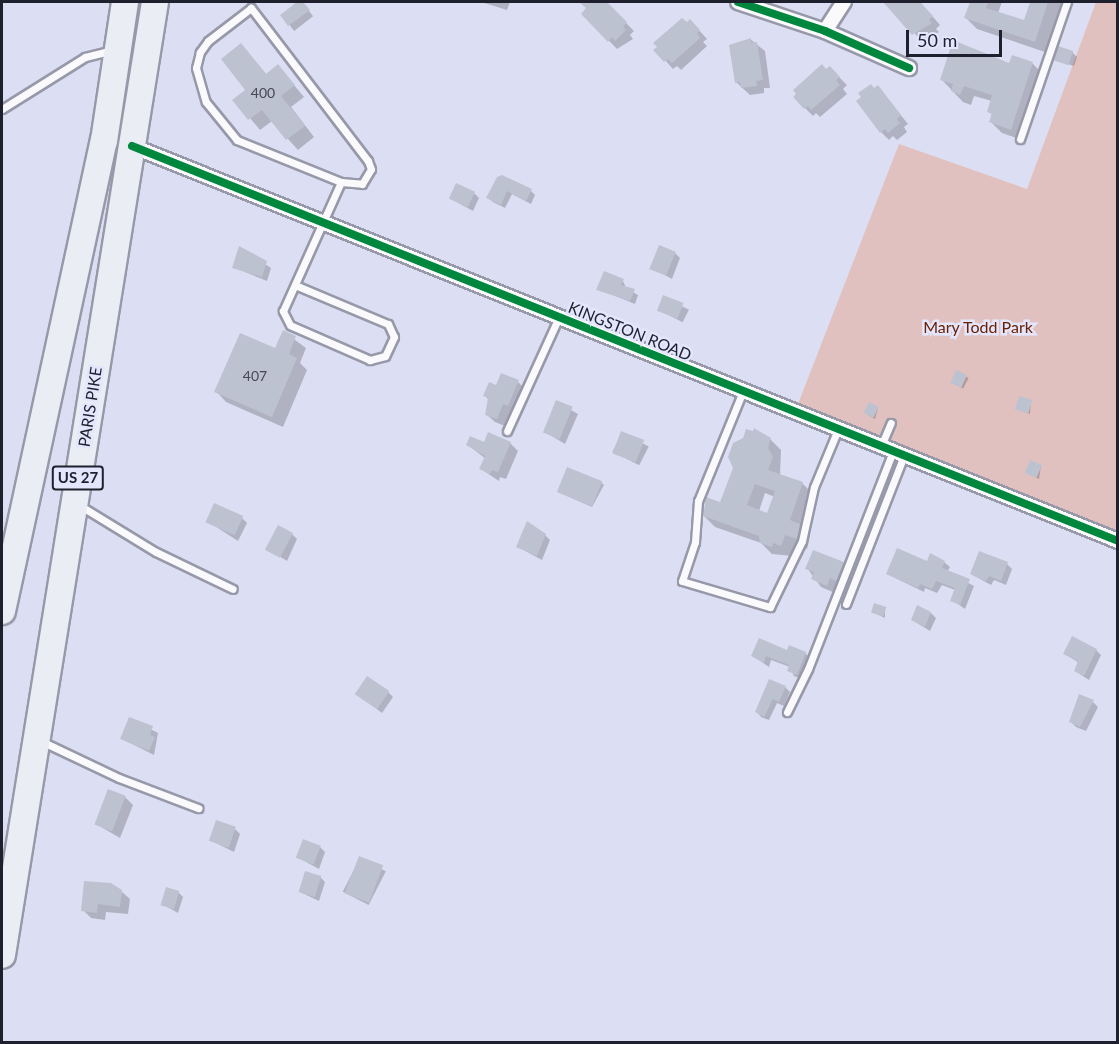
<!DOCTYPE html>
<style>
body{margin:0}
#map{position:relative;width:1119px;height:1044px;overflow:hidden;background:#dcdff3;font-family:Lato,sans-serif}
div>[style]{position:absolute}
.green>*{inset:0;background:#e0c1bf}
.shadow>*{inset:0;background:#0003;transform-origin:0 0}
.building>*{inset:0;background:#bdc2d1;transform-origin:0 0}
.roads{filter:drop-shadow(2px 0 #9799a9) drop-shadow(-2px 0 #9799a9) drop-shadow(0 2px #9799a9) drop-shadow(0 -2px #9799a9)}
.lane>*{height:7px;margin:-3.5px;padding:0 3.5px;transform-origin:3.5px;border-radius:3.5px;background:#fafafd}
.street>*{height:14px;margin:-7px;padding:0 7px;transform-origin:7px;border-radius:7px;background:#fafafd}
.highway>*{height:26px;margin:-13px;padding:0 13px;transform-origin:13px;border-radius:13px;background:#ebedf5}
.cycleway>*{height:8px;margin:-4px;padding:0 4px;transform-origin:4px;border-radius:4px;background:#00873e}
span{translate:-50% -50%;white-space:nowrap;text-align:center;line-height:1.15;-webkit-text-stroke:5px #e3e6fc;paint-order:stroke}
.number-label{font-size:14px;color:#464856}
.number-label span{-webkit-text-stroke-width:0}
.shield-label span{padding:2px 4px;background:#e3e6fc;border:2px solid;border-radius:4px;-webkit-text-stroke-width:0}
.shield-label{font-size:15px;color:#1e202d;font-weight:700}
.park-label{font-size:16px;color:#6a2001}
.street-label{font-size:16px;color:#1e202d}
.frame{position:absolute;inset:0;border:3px solid #1e202d;pointer-events:none}
.scale{position:absolute;left:906px;top:30px;width:96px;height:27px;box-sizing:border-box;border:3px solid #1e202d;border-top:0;padding-left:8px;font-size:18px;line-height:21px;white-space:nowrap;color:#1e202d;-webkit-text-stroke:4px #e3e6fc;paint-order:stroke}
</style>
<div id="map">
<div class="green">
<i style="clip-path:polygon(1096px 2px,1117px 2px,1117px 534px,798px 404px,899px 144px,1027px 189px)"></i>
</div>
<div class="shadow">
<i style="left:302px;top:2px;width:18px;height:24px;rotate:52deg"></i>
<i style="clip-path:polygon(481px 2px,510px 2px,507px 10px)"></i>
<i style="clip-path:polygon(587px 2px,605px 2px,634px 31px,630px 35px,633px 39px,617px 49px,583px 14px,588px 8px,584px 4px)"></i>
<i style="clip-path:polygon(893px 2px,920px 2px,940px 25px,936px 29px,939px 32px,921px 42px)"></i>
<i style="clip-path:polygon(971px 2px,1002px 2px,998px 13px,1024px 22px,1031px 2px,1062px 2px,1045px 52px,977px 29px,966px 18px)"></i>
<i style="clip-path:polygon(698px 29px,707px 39px,703px 42px,707px 46px,681px 70px,677px 66px,673px 69px,656px 50px)"></i>
<i style="clip-path:polygon(750px 39px,765px 51px,770px 88px,764px 88px,764px 93px,750px 95px,736px 82px)"></i>
<i style="clip-path:polygon(241px 45px,267px 75px,278px 66px,304px 97px,291px 107px,314px 137px,298px 150px,272px 121px,260px 130px,235px 100px,247px 90px)"></i>
<i style="clip-path:polygon(1072px 52px,1077px 57px,1074px 66px,1055px 60px)"></i>
<i style="clip-path:polygon(1032px 63px,1043px 74px,1022px 140px,1002px 133px,991px 122px,992px 101px,974px 96px,971px 105px,963px 102px,942px 80px)"></i>
<i style="clip-path:polygon(827px 70px,838px 76px,847px 85px,843px 89px,847px 94px,820px 117px,816px 113px,813px 116px,805px 108px)"></i>
<i style="clip-path:polygon(878px 87px,908px 124px,904px 127px,907px 132px,897px 140px,893px 136px,889px 140px,881px 132px,875px 90px)"></i>
<i style="clip-path:polygon(498px 178px,531px 191px,535px 195px,531px 204px,512px 194px,505px 208px,493px 202px,488px 197px)"></i>
<i style="clip-path:polygon(474px 193px,479px 198px,473px 211px,451px 199px)"></i>
<i style="clip-path:polygon(240px 248px,271px 268px,267px 281px,233px 267px)"></i>
<i style="clip-path:polygon(675px 253px,680px 258px,672px 279px,652px 268px)"></i>
<i style="clip-path:polygon(623px 281px,626px 288px,638px 295px,635px 304px,598px 289px)"></i>
<i style="left:664px;top:297px;width:28px;height:14px;rotate:27deg"></i>
<i style="clip-path:polygon(284px 332px,306px 348px,300px 363px,307px 370px,283px 427px,226px 402px,216px 391px,276px 350px)"></i>
<i style="left:957px;top:372px;width:13px;height:12px;rotate:27deg"></i>
<i style="clip-path:polygon(518px 382px,526px 390px,517px 413px,511px 411px,505px 426px,495px 422px,486px 414px,489px 400px,485px 396px,497px 387px)"></i>
<i style="clip-path:polygon(1031px 401px,1030px 414px,1017px 409px)"></i>
<i style="clip-path:polygon(557px 402px,578px 414px,565px 444px,545px 432px)"></i>
<i style="clip-path:polygon(878px 408px,875px 419px,865px 413px)"></i>
<i style="left:622px;top:433px;width:30px;height:21px;rotate:27deg"></i>
<i style="clip-path:polygon(evenodd,770px 439px,781px 450px,780px 476px,802px 483px,813px 494px,801px 527px,810px 536px,807px 549px,795px 545px,792px 556px,772px 554px,761px 543px,715px 527px,704px 516px,721px 504px,770px 439px,765px 493px,775px 497px,768px 514px,759px 511px,765px 493px)"></i>
<i style="clip-path:polygon(510px 443px,518px 451px,506px 479px,500px 477px,499px 481px,481px 469px,486px 459px,468px 445px)"></i>
<i style="clip-path:polygon(1041px 466px,1039px 479px,1027px 473px)"></i>
<i style="clip-path:polygon(601px 482px,604px 485px,592px 507px,558px 492px)"></i>
<i style="clip-path:polygon(242px 518px,247px 523px,238px 541px,207px 521px)"></i>
<i style="clip-path:polygon(292px 534px,297px 539px,287px 561px,268px 549px)"></i>
<i style="clip-path:polygon(545px 535px,550px 540px,542px 560px,518px 547px)"></i>
<i style="clip-path:polygon(944px 562px,950px 567px,947px 572px,974px 586px,965px 609px,952px 600px,955px 590px,942px 585px,937px 593px,925px 588px,924px 592px,887px 574px)"></i>
<i style="clip-path:polygon(843px 563px,851px 571px,844px 588px,839px 585px,835px 593px,821px 587px,807px 568px)"></i>
<i style="clip-path:polygon(1007px 564px,1012px 569px,1006px 585px,994px 580px,991px 585px,971px 574px)"></i>
<i style="clip-path:polygon(885px 608px,885px 618px,872px 612px)"></i>
<i style="clip-path:polygon(931px 613px,936px 618px,930px 631px,912px 620px)"></i>
<i style="clip-path:polygon(1096px 650px,1101px 655px,1089px 680px,1075px 671px,1079px 663px,1065px 654px)"></i>
<i style="clip-path:polygon(788px 652px,805px 653px,810px 658px,802px 679px,794px 676px,790px 667px,771px 660px,769px 667px,753px 656px)"></i>
<i style="clip-path:polygon(785px 687px,790px 692px,784px 706px,777px 703px,769px 720px,761px 717px,757px 712px)"></i>
<i style="clip-path:polygon(388px 692px,393px 697px,382px 713px,357px 694px)"></i>
<i style="clip-path:polygon(1093px 702px,1098px 707px,1086px 731px,1076px 727px,1071px 722px)"></i>
<i style="clip-path:polygon(130px 719px,158px 733px,154px 755px,122px 739px)"></i>
<i style="clip-path:polygon(125px 797px,133px 805px,120px 838px,96px 824px)"></i>
<i style="clip-path:polygon(235px 829px,240px 834px,234px 852px,210px 840px)"></i>
<i style="clip-path:polygon(320px 847px,325px 852px,319px 869px,297px 857px)"></i>
<i style="left:360px;top:858px;width:29px;height:38px;rotate:27deg"></i>
<i style="clip-path:polygon(320px 877px,325px 882px,319px 901px,300px 892px)"></i>
<i style="clip-path:polygon(121px 891px,130px 899px,128px 914px,106px 912px,105px 920px,91px 918px,83px 910px)"></i>
<i style="clip-path:polygon(178px 892px,183px 897px,178px 913px,162px 904px)"></i>
</div>
<div class="building">
<i style="clip-path:polygon(297px 2px,303px 2px,310px 10px,288px 26px,280px 15px)"></i>
<i style="clip-path:polygon(579px 2px,607px 2px,627px 22px,623px 27px,626px 30px,615px 41px,612px 37px,608px 42px,581px 14px,586px 8px)"></i>
<i style="clip-path:polygon(883px 2px,920px 2px,933px 16px,929px 20px,932px 23px,912px 35px)"></i>
<i style="clip-path:polygon(970px 2px,988px 2px,986px 8px,1024px 20px,1030px 2px,1048px 2px,1035px 42px,964px 18px)"></i>
<i style="clip-path:polygon(682px 18px,687px 22px,690px 19px,700px 30px,697px 33px,700px 38px,672px 63px,668px 59px,664px 62px,653px 50px,657px 47px,653px 43px)"></i>
<i style="clip-path:polygon(751px 38px,751px 43px,757px 42px,763px 80px,756px 81px,757px 86px,741px 88px,740px 82px,735px 83px,729px 45px)"></i>
<i style="clip-path:polygon(953px 40px,1009px 63px,1012px 55px,1033px 62px,1011px 130px,989px 122px,992px 114px,987px 112px,992px 95px,964px 86px,960px 95px,951px 91px,953px 84px,940px 80px)"></i>
<i style="clip-path:polygon(241px 43px,266px 74px,278px 64px,295px 85px,281px 96px,305px 126px,286px 140px,262px 110px,248px 120px,232px 100px,245px 90px,221px 59px)"></i>
<i style="left:1058px;top:46px;width:16px;height:15px;rotate:18deg"></i>
<i style="clip-path:polygon(822px 64px,826px 69px,830px 66px,840px 77px,836px 80px,840px 85px,811px 110px,808px 106px,804px 109px,793px 97px,796px 94px,793px 90px)"></i>
<i style="clip-path:polygon(871px 84px,874px 88px,878px 85px,901px 115px,897px 119px,900px 123px,888px 133px,885px 129px,880px 133px,856px 101px,861px 97px,858px 93px)"></i>
<i style="clip-path:polygon(502px 175px,532px 189px,526px 201px,507px 191px,501px 205px,486px 198px,497px 177px)"></i>
<i style="left:456px;top:183px;width:21px;height:17px;rotate:25deg"></i>
<i style="left:659px;top:245px;width:18px;height:26px;rotate:22deg"></i>
<i style="clip-path:polygon(239px 246px,267px 261px,262px 277px,232px 268px)"></i>
<i style="clip-path:polygon(604px 271px,624px 279px,621px 285px,635px 289px,630px 301px,596px 290px)"></i>
<i style="left:663px;top:295px;width:22px;height:17px;rotate:21deg"></i>
<i style="clip-path:polygon(283px 330px,296px 336px,289px 354px,297px 358px,272px 417px,214px 392px,240px 333px,275px 348px)"></i>
<i style="left:956px;top:370px;width:12px;height:14px;rotate:24deg"></i>
<i style="clip-path:polygon(501px 373px,519px 380px,508px 406px,503px 404px,497px 419px,485px 415px,488px 398px,483px 396px,489px 382px,496px 385px)"></i>
<i style="left:1019px;top:396px;width:14px;height:14px;rotate:17deg"></i>
<i style="left:556px;top:400px;width:18px;height:35px;rotate:22deg"></i>
<i style="left:869px;top:402px;width:11px;height:12px;rotate:27deg"></i>
<i style="clip-path:polygon(evenodd,754px 428px,771px 438px,768px 448px,773px 457px,768px 470px,803px 482px,790px 520px,800px 524px,797px 539px,785px 535px,781px 546px,773px 543px,772px 547px,760px 543px,759px 536px,703px 516px,706px 497px,720px 502px,733px 468px,728px 457px,733px 443px,743px 438px,746px 429px,753px 431px,754px 428px,755px 484px,775px 491px,767px 513px,747px 505px,755px 484px)"></i>
<i style="left:621px;top:431px;width:25px;height:24px;rotate:21deg"></i>
<i style="clip-path:polygon(488px 432px,511px 442px,498px 472px,492px 470px,490px 474px,479px 469px,485px 456px,466px 445px,470px 436px,484px 442px)"></i>
<i style="left:1030px;top:460px;width:13px;height:14px;rotate:23deg"></i>
<i style="left:567px;top:467px;width:38px;height:27px;rotate:22deg"></i>
<i style="left:214px;top:503px;width:32px;height:21px;rotate:24deg"></i>
<i style="clip-path:polygon(527px 521px,546px 534px,537px 556px,516px 547px)"></i>
<i style="left:278px;top:525px;width:17px;height:28px;rotate:28deg"></i>
<i style="clip-path:polygon(897px 548px,927px 561px,930px 553px,945px 561px,942px 568px,970px 579px,960px 605px,950px 601px,955px 588px,936px 581px,932px 589px,920px 584px,918px 588px,886px 574px)"></i>
<i style="clip-path:polygon(813px 550px,844px 562px,836px 581px,830px 578px,827px 586px,811px 579px,814px 572px,805px 569px)"></i>
<i style="clip-path:polygon(979px 551px,1008px 562px,1001px 581px,989px 576px,986px 581px,970px 574px)"></i>
<i style="left:874px;top:603px;width:13px;height:10px;rotate:18deg"></i>
<i style="clip-path:polygon(917px 605px,931px 612px,925px 627px,911px 620px)"></i>
<i style="clip-path:polygon(1072px 636px,1097px 649px,1084px 676px,1074px 671px,1078px 661px,1063px 654px)"></i>
<i style="clip-path:polygon(759px 638px,787px 650px,789px 645px,806px 652px,797px 675px,787px 671px,789px 665px,766px 656px,764px 663px,751px 656px)"></i>
<i style="left:367px;top:676px;width:27px;height:22px;rotate:34deg"></i>
<i style="clip-path:polygon(769px 679px,786px 686px,779px 702px,773px 699px,764px 717px,755px 712px)"></i>
<i style="clip-path:polygon(1079px 694px,1094px 700px,1080px 727px,1069px 722px)"></i>
<i style="clip-path:polygon(129px 717px,153px 726px,150px 735px,155px 737px,149px 751px,120px 739px)"></i>
<i style="left:108px;top:789px;width:19px;height:38px;rotate:21deg"></i>
<i style="left:216px;top:820px;width:21px;height:22px;rotate:19deg"></i>
<i style="left:303px;top:839px;width:19px;height:20px;rotate:21deg"></i>
<i style="left:359px;top:856px;width:26px;height:40px;rotate:21deg"></i>
<i style="left:305px;top:871px;width:17px;height:22px;rotate:17deg"></i>
<i style="clip-path:polygon(84px 881px,111px 883px,122px 890px,120px 907px,98px 904px,97px 913px,81px 911px)"></i>
<i style="left:166px;top:887px;width:14px;height:19px;rotate:17deg"></i>
</div>
<div class="roads">
<div class="lane">
<i style="left:2px;top:109px;width:98px;rotate:-32.1deg"></i>
<i style="left:85px;top:57px;width:29px;rotate:-14deg"></i>
<i style="left:1020px;top:139px;width:145px;rotate:-71.1deg"></i>
<i style="left:295px;top:285px;width:101px;rotate:22.8deg"></i>
<i style="left:388px;top:324px;width:14px;rotate:65deg"></i>
<i style="left:394px;top:337px;width:21px;rotate:115deg"></i>
<i style="left:385px;top:356px;width:16px;rotate:165deg"></i>
<i style="left:370px;top:360px;width:87px;rotate:-156.4deg"></i>
<i style="left:290px;top:325px;width:16px;rotate:-117deg"></i>
<i style="left:283px;top:311px;width:141px;rotate:-65.8deg"></i>
<i style="left:341px;top:182px;width:21px;rotate:5deg"></i>
<i style="left:362px;top:184px;width:17px;rotate:-59deg"></i>
<i style="left:371px;top:169px;width:9px;rotate:-111deg"></i>
<i style="left:368px;top:161px;width:193px;rotate:-127.4deg"></i>
<i style="left:251px;top:8px;width:54px;rotate:142.5deg"></i>
<i style="left:208px;top:41px;width:14px;rotate:126deg"></i>
<i style="left:200px;top:52px;width:16px;rotate:104deg"></i>
<i style="left:196px;top:68px;width:35px;rotate:74deg"></i>
<i style="left:206px;top:102px;width:49px;rotate:50.8deg"></i>
<i style="left:237px;top:140px;width:112px;rotate:22deg"></i>
<i style="left:743px;top:391px;width:119px;rotate:112.2deg"></i>
<i style="left:698px;top:501px;width:41px;rotate:94.2deg"></i>
<i style="left:695px;top:542px;width:41px;rotate:108.4deg"></i>
<i style="left:682px;top:581px;width:92px;rotate:16.5deg"></i>
<i style="left:770px;top:607px;width:73px;rotate:-64.1deg"></i>
<i style="left:802px;top:541px;width:55px;rotate:-77.5deg"></i>
<i style="left:814px;top:487px;width:63px;rotate:-67.5deg"></i>
<i style="left:507px;top:431px;width:125px;rotate:-65.5deg"></i>
<i style="left:881px;top:446px;width:25px;rotate:-67deg"></i>
<i style="left:79px;top:505px;width:90px;rotate:31.4deg"></i>
<i style="left:156px;top:552px;width:85px;rotate:25.7deg"></i>
<i style="left:846px;top:604px;width:160px;rotate:-68.7deg"></i>
<i style="left:787px;top:712px;width:48px;rotate:-64deg"></i>
<i style="left:808px;top:669px;width:234px;rotate:-68.7deg"></i>
<i style="left:41px;top:741px;width:86px;rotate:25.4deg"></i>
<i style="left:119px;top:778px;width:85px;rotate:20.8deg"></i>
</div>
<div class="street">
<i style="left:738px;top:2px;width:92px;rotate:18.4deg"></i>
<i style="left:825px;top:31px;width:92px;rotate:23.8deg"></i>
<i style="left:825px;top:31px;width:35px;rotate:-57deg"></i>
<i style="left:132px;top:146px;width:1062px;rotate:21.83deg"></i>
</div>
<div class="highway">
<i style="left:2px;top:611px;width:481px;rotate:-77.8deg"></i>
<i style="left:104px;top:141px;width:141px;rotate:-81.4deg"></i>
<i style="left:2px;top:955px;width:965px;rotate:-80.88deg"></i>
</div>
</div>
<div class="cycleway">
<i style="left:738px;top:2px;width:92px;rotate:18.4deg"></i>
<i style="left:825px;top:31px;width:92px;rotate:23.8deg"></i>
<i style="left:132px;top:146px;width:1062px;rotate:21.83deg"></i>
</div>
<div class="number-label">
<span style="left:263px;top:93px">400</span>
<span style="left:255px;top:376px">407</span>
</div>
<div class="shield-label">
<span style="left:78px;top:478px">US 27</span>
</div>
<div class="park-label">
<span style="left:978px;top:327px">Mary Todd Park</span>
</div>
<div class="street-label">
<span style="left:630px;top:331px;rotate:22deg">KINGSTON ROAD</span>
<span style="left:90px;top:407px;rotate:-81deg">PARIS PIKE</span>
</div>
<div class="frame"></div>
<div class="scale">50 m</div>
</div>
